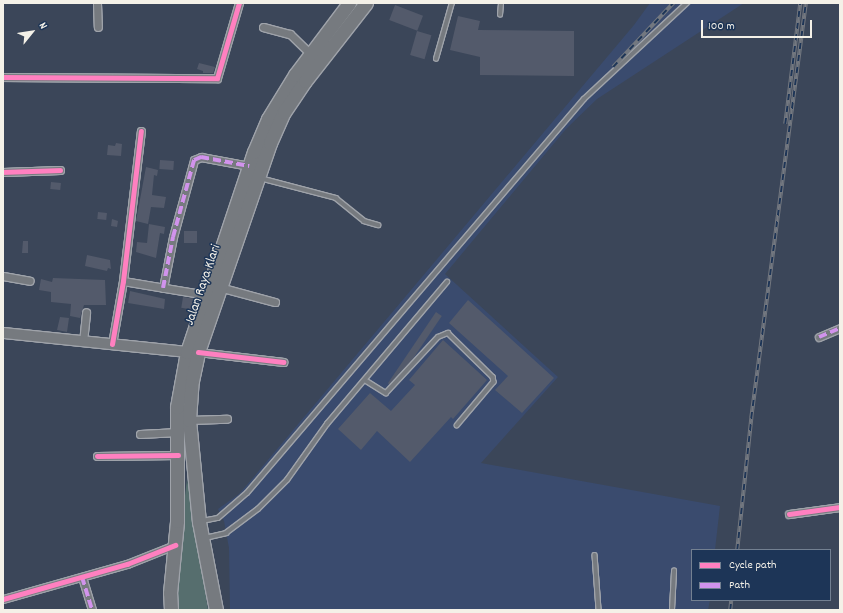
<!DOCTYPE html>
<style>
body{margin:0}
#map{position:relative;width:843px;height:613px;overflow:hidden;background:#3b4659;font-family:Dekko,sans-serif}
div>[style]{position:absolute}
.built>*{inset:0;background:#3a4b6e}
.green>*{inset:0;background:#566e6e}
.building>*{inset:0;background:#535a6b;transform-origin:0 0}
.roads{filter:drop-shadow(1px 0 #9fa3aa) drop-shadow(-1px 0 #9fa3aa) drop-shadow(0 1px #9fa3aa) drop-shadow(0 -1px #9fa3aa)}
.lane>*{height:3.5px;margin:-1.75px;padding:0 1.75px;transform-origin:1.75px;border-radius:1.75px;background:#767a7f}
.street>*{height:7px;margin:-3.5px;padding:0 3.5px;transform-origin:3.5px;border-radius:3.5px;background:#767a7f}
.secondary>*{height:10px;margin:-5px;padding:0 5px;transform-origin:5px;border-radius:5px;background:#767a7f}
.highway>*{height:13px;margin:-6.5px;padding:0 6.5px;transform-origin:6.5px;border-radius:6.5px;background:#767a7f}
.rail>*{height:3.5px;margin-top:-1.75px;transform-origin:0;background:repeating-linear-gradient(90deg,#1d3557 0 6px,#737880 0 12px);box-sizing:border-box;border-block:1px solid #737880}
.quiet>*{height:4px;margin-top:-2px;transform-origin:0;background:repeating-linear-gradient(90deg,#d193ec 0 8px,transparent 0 12px)}
.cycleway>*{height:5px;margin:-2.5px;padding:0 2.5px;transform-origin:2.5px;border-radius:2.5px;background:#ff80c0}
span{translate:-50% -50%;white-space:nowrap;text-align:center;line-height:1.15;-webkit-text-stroke:3px #1d3557;paint-order:stroke}
.street-label{font-size:14px;color:#f4f1e8}
.frame{position:absolute;inset:0;border:4px solid #f4f1e8;pointer-events:none}
.legend{position:absolute;left:691px;top:549px;width:140px;height:52px;box-sizing:border-box;background:#1d3557;border:1px solid #738091;margin:0;padding:5px 7px;list-style:none;font-size:12px;color:#f4f1e8}
.legend li{display:flex;align-items:center;gap:8px;height:20px}
.legend b{width:20px;border:1px solid #738091}
.north{position:absolute;left:12px;top:12px;width:40px;height:40px;-webkit-text-stroke:3px #1d3557;paint-order:stroke;rotate:60deg;font-size:11px;font-weight:700;line-height:16px;text-align:center;color:#f4f1e8}
.north::after{content:'';display:block;margin:auto;width:14px;height:18px;background:#f4f1e8;clip-path:polygon(50% 0,100% 100%,50% 72%,0 100%)}
.scale{position:absolute;left:701px;top:20px;width:111px;height:18px;box-sizing:border-box;border:2px solid #f4f1e8;border-top:0;padding-left:5px;font-size:12px;line-height:14px;white-space:nowrap;color:#f4f1e8;-webkit-text-stroke:3px #1d3557;paint-order:stroke}
</style>
<div id="map">
<div class="built">
<i style="clip-path:polygon(650px 3px,744px 3px,597px 99px,566px 129px,445px 274px,558px 377px,481px 463px,720px 506px,715px 550px,692px 550px,692px 600px,710px 600px,708px 610px,230px 610px,229px 548px,224px 521px,218px 509px,239px 494px,252px 479px,634px 25px)"></i>
</div>
<div class="green">
<i style="clip-path:polygon(187px 479px,199px 548px,208px 610px,176px 610px,179px 545px)"></i>
</div>
<div class="building">
<i style="left:395px;top:5px;width:30px;height:16px;rotate:21deg"></i>
<i style="clip-path:polygon(458px 16px,480px 21px,478px 30px,574px 31px,574px 76px,480px 75px,480px 57px,450px 50px)"></i>
<i style="left:417px;top:31px;width:15px;height:25px;rotate:16deg"></i>
<i style="clip-path:polygon(199px 63px,215px 67px,213px 73px,203px 73px,203px 71px,197px 69px)"></i>
<i style="clip-path:polygon(116px 143px,122px 144px,121px 156px,107px 155px,108px 145px,115px 146px)"></i>
<i style="left:160px;top:160px;width:14px;height:9px;rotate:4deg"></i>
<i style="clip-path:polygon(146px 167px,158px 170px,157px 176px,154px 175px,152px 195px,166px 197px,164px 208px,151px 207px,148px 224px,136px 221px)"></i>
<i style="left:51px;top:182px;width:10px;height:7px;rotate:6deg"></i>
<i style="left:98px;top:212px;width:9px;height:7px;rotate:6deg"></i>
<i style="clip-path:polygon(112px 219px,118px 221px,117px 227px,111px 226px)"></i>
<i style="clip-path:polygon(149px 224px,165px 227px,164px 234px,160px 233px,156px 258px,136px 252px,137px 242px,147px 243px)"></i>
<i style="left:184px;top:231px;width:13px;height:12px"></i>
<i style="clip-path:polygon(23px 241px,28px 241px,28px 253px,22px 253px)"></i>
<i style="clip-path:polygon(87px 255px,110px 260px,111px 269px,108px 268px,107px 271px,85px 266px)"></i>
<i style="clip-path:polygon(53px 278px,105px 280px,106px 305px,84px 305px,80px 318px,70px 316px,71px 304px,51px 302px,51px 292px,39px 290px,41px 279px,52px 282px)"></i>
<i style="clip-path:polygon(130px 291px,165px 299px,164px 309px,128px 303px)"></i>
<i style="left:183px;top:297px;width:13px;height:11px;rotate:9deg"></i>
<i style="clip-path:polygon(468px 300px,554px 378px,522px 413px,495px 390px,508px 376px,449px 323px)"></i>
<i style="left:436px;top:312px;width:7px;height:86px;rotate:34deg"></i>
<i style="clip-path:polygon(60px 317px,69px 318px,67px 332px,57px 330px)"></i>
<i style="clip-path:polygon(443px 340px,487px 380px,453px 419px,451px 417px,410px 462px,377px 431px,361px 450px,338px 429px,370px 393px,391px 411px,415px 385px,409px 380px)"></i>
</div>
<div class="roads">
<div class="lane">
<i style="left:500px;top:15px;width:12px;rotate:-85deg"></i>
<i style="left:436px;top:59px;width:58px;rotate:-74.1deg"></i>
<i style="left:260px;top:178px;width:79px;rotate:14.7deg"></i>
<i style="left:336px;top:198px;width:36px;rotate:39deg"></i>
<i style="left:364px;top:221px;width:15px;rotate:16deg"></i>
<i style="left:365px;top:380px;width:25px;rotate:32deg"></i>
<i style="left:386px;top:393px;width:76px;rotate:-47.1deg"></i>
<i style="left:438px;top:337px;width:11px;rotate:-22deg"></i>
<i style="left:448px;top:333px;width:63px;rotate:44.4deg"></i>
<i style="left:493px;top:377px;width:5px;rotate:79deg"></i>
<i style="left:494px;top:382px;width:57px;rotate:130.1deg"></i>
<i style="left:202px;top:521px;width:16px;rotate:-11deg"></i>
<i style="left:218px;top:518px;width:38px;rotate:-41deg"></i>
<i style="left:247px;top:493px;width:518px;rotate:-49.46deg"></i>
<i style="left:584px;top:99px;width:141px;rotate:-43deg"></i>
<i style="left:205px;top:538px;width:22px;rotate:-13deg"></i>
<i style="left:226px;top:533px;width:40px;rotate:-37deg"></i>
<i style="left:258px;top:509px;width:41px;rotate:-45deg"></i>
<i style="left:287px;top:480px;width:69px;rotate:-54.5deg"></i>
<i style="left:327px;top:424px;width:186px;rotate:-49.8deg"></i>
<i style="left:595px;top:555px;width:55px;rotate:85.8deg"></i>
<i style="left:672px;top:610px;width:39px;rotate:-87deg"></i>
</div>
<div class="street">
<i style="left:97px;top:3px;width:24px;rotate:88deg"></i>
<i style="left:263px;top:27px;width:28px;rotate:15deg"></i>
<i style="left:290px;top:34px;width:29px;rotate:44deg"></i>
<i style="left:3px;top:77px;width:214px;rotate:0.3deg"></i>
<i style="left:217px;top:78px;width:78px;rotate:-73.7deg"></i>
<i style="left:3px;top:172px;width:57px;rotate:-2deg"></i>
<i style="left:3px;top:276px;width:27px;rotate:10deg"></i>
<i style="left:123px;top:281px;width:85px;rotate:9.5deg"></i>
<i style="left:219px;top:287px;width:58px;rotate:15deg"></i>
<i style="left:163px;top:288px;width:52px;rotate:-78.9deg"></i>
<i style="left:173px;top:237px;width:80px;rotate:-74.7deg"></i>
<i style="left:194px;top:160px;width:8px;rotate:-23deg"></i>
<i style="left:201px;top:157px;width:49px;rotate:10.6deg"></i>
<i style="left:819px;top:337px;width:23px;rotate:-23deg"></i>
<i style="left:83px;top:342px;width:30px;rotate:-84deg"></i>
<i style="left:112px;top:344px;width:64px;rotate:-80.1deg"></i>
<i style="left:123px;top:281px;width:151px;rotate:-83.2deg"></i>
<i style="left:198px;top:352px;width:86px;rotate:6.7deg"></i>
<i style="left:189px;top:420px;width:38px;rotate:-2deg"></i>
<i style="left:140px;top:434px;width:38px;rotate:-3deg"></i>
<i style="left:97px;top:456px;width:81px;rotate:-0.7deg"></i>
<i style="left:789px;top:514px;width:51px;rotate:-7.8deg"></i>
<i style="left:82px;top:577px;width:34px;rotate:73deg"></i>
<i style="left:3px;top:599px;width:129px;rotate:-15.8deg"></i>
<i style="left:127px;top:564px;width:52px;rotate:-21.6deg"></i>
</div>
<div class="secondary">
<i style="left:3px;top:333px;width:185px;rotate:5.9deg"></i>
</div>
<div class="highway">
<i style="left:171px;top:610px;width:17px;rotate:-93deg"></i>
<i style="left:170px;top:593px;width:72px;rotate:-84.4deg"></i>
<i style="left:177px;top:521px;width:114px;rotate:-90deg"></i>
<i style="left:177px;top:407px;width:56px;rotate:-79.7deg"></i>
<i style="left:187px;top:352px;width:211px;rotate:-71.5deg"></i>
<i style="left:254px;top:152px;width:36px;rotate:-67deg"></i>
<i style="left:268px;top:119px;width:52px;rotate:-58.5deg"></i>
<i style="left:295px;top:75px;width:90px;rotate:-53.1deg"></i>
<i style="left:216px;top:610px;width:90px;rotate:-100.9deg"></i>
<i style="left:199px;top:522px;width:102px;rotate:-95.6deg"></i>
<i style="left:189px;top:420px;width:39px;rotate:-86deg"></i>
<i style="left:192px;top:381px;width:30px;rotate:-78deg"></i>
<i style="left:198px;top:352px;width:221px;rotate:-71deg"></i>
<i style="left:270px;top:143px;width:34px;rotate:-66deg"></i>
<i style="left:284px;top:112px;width:37px;rotate:-56deg"></i>
<i style="left:305px;top:81px;width:99px;rotate:-52deg"></i>
</div>
</div>
<div class="rail">
<i style="left:613px;top:67px;width:88px;rotate:-46.8deg"></i>
<i style="left:785px;top:124px;width:122px;rotate:-82.9deg"></i>
<i style="left:737px;top:550px;width:133px;rotate:-83.9deg"></i>
<i style="left:751px;top:418px;width:419px;rotate:-82.5deg"></i>
<i style="left:730px;top:610px;width:10px;rotate:-84deg"></i>
</div>
<div class="quiet">
<i style="left:163px;top:288px;width:52px;rotate:-78.9deg"></i>
<i style="left:173px;top:237px;width:80px;rotate:-74.7deg"></i>
<i style="left:194px;top:160px;width:8px;rotate:-23deg"></i>
<i style="left:201px;top:157px;width:49px;rotate:10.6deg"></i>
<i style="left:819px;top:337px;width:23px;rotate:-23deg"></i>
<i style="left:82px;top:577px;width:34px;rotate:73deg"></i>
</div>
<div class="cycleway">
<i style="left:3px;top:77px;width:214px;rotate:0.3deg"></i>
<i style="left:217px;top:78px;width:78px;rotate:-73.7deg"></i>
<i style="left:3px;top:172px;width:57px;rotate:-2deg"></i>
<i style="left:112px;top:344px;width:64px;rotate:-80.1deg"></i>
<i style="left:123px;top:281px;width:151px;rotate:-83.2deg"></i>
<i style="left:198px;top:352px;width:86px;rotate:6.7deg"></i>
<i style="left:97px;top:456px;width:81px;rotate:-0.7deg"></i>
<i style="left:789px;top:514px;width:51px;rotate:-7.8deg"></i>
<i style="left:3px;top:599px;width:129px;rotate:-15.8deg"></i>
<i style="left:127px;top:564px;width:52px;rotate:-21.6deg"></i>
</div>
<div class="street-label">
<span style="left:203px;top:285px;rotate:-71deg">Jalan Raya Klari</span>
</div>
<div class="frame"></div>
<ul class="legend">
<li><b style="height:5px;background:#ff80c0"></b>Cycle path</li>
<li><b style="height:5px;background:#d193ec"></b>Path</li>
</ul>
<div class="north">N</div>
<div class="scale">100 m</div>
</div>
